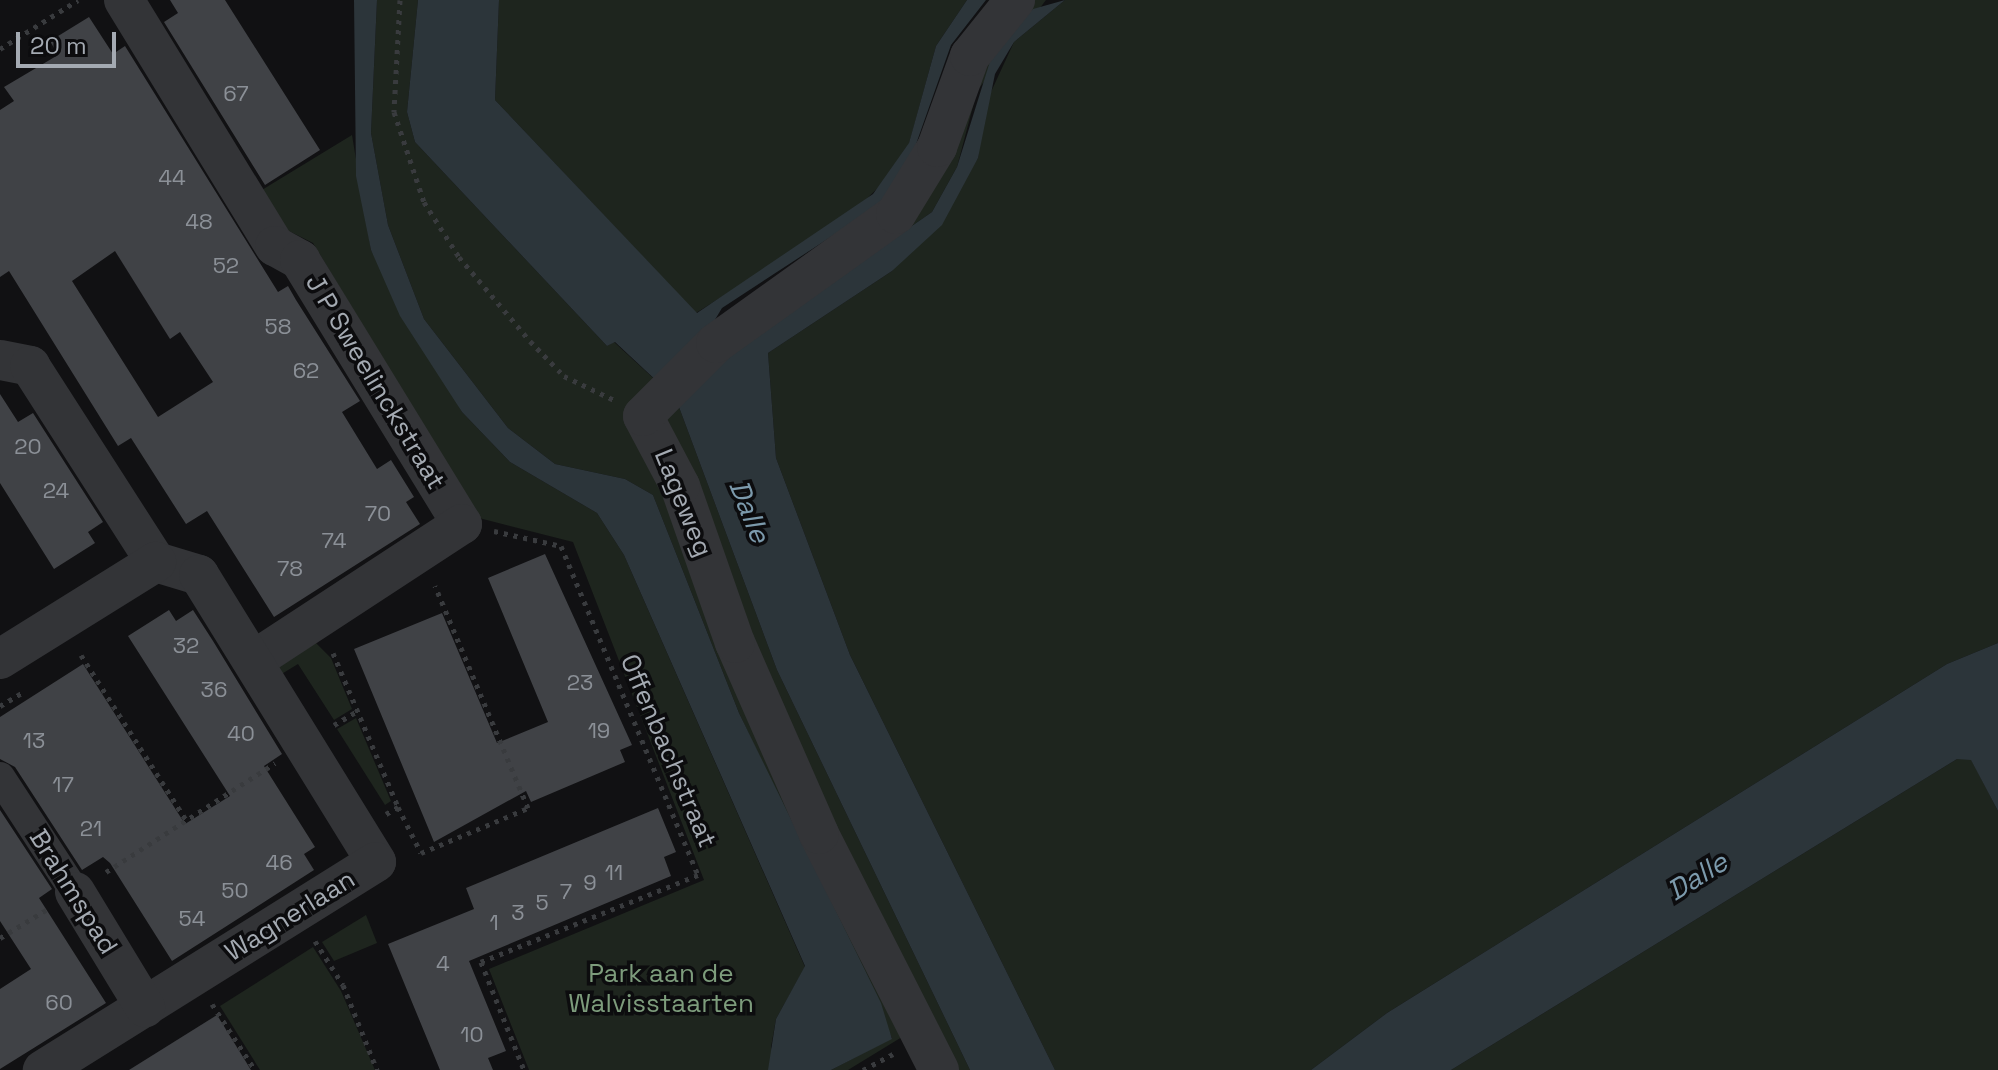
<!DOCTYPE html>
<style>
body{margin:0}
#map{position:relative;width:1998px;height:1070px;overflow:hidden;background:#111113;font-family:"Space Grotesk",sans-serif}
div>[style]{position:absolute}
.green>*{inset:0;background:#1e251e}
.water>*{inset:0;background:#2c353a}
.building>*{inset:0;background:#404246}
.path>*{height:5px;margin-top:-2.5px;transform-origin:0;background:repeating-linear-gradient(90deg,#393b3e 0 4px,transparent 0 10px)}
.pedestrian>*{height:30px;margin:-15px;padding:0 15px;transform-origin:15px;border-radius:15px;background:#333437}
.minor>*{height:40px;margin:-20px;padding:0 20px;transform-origin:20px;border-radius:20px;background:#333437}
span{translate:-50% -50%;white-space:nowrap;text-align:center;line-height:1.15;-webkit-text-stroke:7px #0c0c0e;paint-order:stroke}
.number-label{font-size:22px;color:#8b9097}
.number-label span{-webkit-text-stroke-width:0}
.street-label{font-size:26px;color:#a4aab2}
.park-label{font-size:26px;color:#7d9c7c}
.water-label{font-size:28px;color:#7c9aac;font-style:italic}
.scale{position:absolute;left:16px;top:32px;width:100px;height:36px;box-sizing:border-box;border:4px solid #a4aab2;border-top:0;padding-left:10px;font-size:24px;line-height:28px;white-space:nowrap;color:#a4aab2;-webkit-text-stroke:6px #0c0c0e;paint-order:stroke}
</style>
<div id="map">
<div class="green">
<i style="clip-path:polygon(377px 0,418px 0,407px 112px,415px 142px,607px 346px,614px 342px,676px 399px,777px 670px,970px 1070px,947px 1070px,902px 1037px,848px 1070px,831px 1070px,892px 1038px,739px 713px,653px 495px,625px 479px,555px 464px,508px 428px,424px 319px,388px 225px,371px 133px)"></i>
<i style="clip-path:polygon(499px 0,967px 0,936px 46px,909px 144px,891px 175px,848px 217px,696px 313px,495px 100px)"></i>
<i style="clip-path:polygon(1026px 0,1046px 0,977px 91px,957px 167px,932px 212px,749px 339px,869px 247px)"></i>
<i style="clip-path:polygon(1065px 0,1998px 0,1998px 643px,1947px 664px,1387px 1013px,1311px 1070px,1055px 1070px,850px 655px,776px 458px,768px 353px,892px 271px,978px 158px,984px 107px,1014px 42px)"></i>
<i style="clip-path:polygon(352px 135px,371px 250px,462px 412px,510px 462px,597px 513px,624px 555px,805px 967px,776px 1019px,771px 1047px,779px 1070px,529px 1070px,489px 969px,704px 880px,573px 542px,479px 518px,313px 243px,267px 220px,252px 196px)"></i>
<i style="clip-path:polygon(316px 643px,331px 658px,352px 709px,334px 720px,298px 664px,280px 675px,272px 670px)"></i>
<i style="clip-path:polygon(356px 718px,391px 801px,385px 805px,337px 729px)"></i>
<i style="clip-path:polygon(1957px 759px,1971px 759px,1998px 811px,1998px 1070px,1451px 1070px)"></i>
<i style="clip-path:polygon(366px 915px,377px 943px,334px 961px,322px 942px)"></i>
<i style="clip-path:polygon(313px 947px,341px 991px,375px 1070px,260px 1070px,220px 1006px)"></i>
</div>
<div class="water">
<i style="clip-path:polygon(354px 0,377px 0,371px 133px,388px 225px,424px 319px,508px 428px,555px 464px,625px 479px,653px 495px,739px 713px,881px 1003px,892px 1039px,831px 1070px,768px 1070px,776px 1019px,805px 966px,624px 555px,597px 513px,510px 462px,462px 412px,400px 316px,371px 250px,356px 176px)"></i>
<i style="clip-path:polygon(418px 0,499px 0,495px 100px,697px 313px,873px 194px,909px 143px,936px 46px,967px 0,986px 0,951px 45px,909px 164px,878px 206px,722px 308px,704px 338px,749px 339px,932px 212px,957px 167px,992px 55px,1033px 9px,1065px 0,1014px 42px,995px 74px,978px 158px,942px 225px,892px 271px,768px 353px,776px 458px,850px 655px,1055px 1070px,970px 1070px,777px 670px,676px 399px,615px 342px,607px 346px,415px 142px,407px 112px)"></i>
<i style="clip-path:polygon(1998px 643px,1998px 811px,1971px 760px,1957px 759px,1451px 1070px,1311px 1070px,1387px 1013px,1947px 664px)"></i>
</div>
<div class="building">
<i style="clip-path:polygon(170px 0,225px 0,320px 150px,265px 185px,164px 22px,178px 13px)"></i>
<i style="clip-path:polygon(evenodd,89px 17px,113px 54px,125px 46px,278px 292px,288px 286px,296px 300px,360px 401px,342px 412px,377px 469px,391px 460px,414px 497px,406px 502px,420px 524px,274px 617px,207px 511px,186px 524px,131px 438px,118px 446px,9px 271px,0 277px,0 110px,14px 101px,4px 87px,58px 55px,50px 41px,89px 17px,115px 251px,170px 339px,180px 332px,213px 382px,158px 417px,72px 281px,115px 251px)"></i>
<i style="clip-path:polygon(0 394px,18px 422px,33px 413px,103px 522px,88px 532px,95px 543px,54px 569px,0 483px)"></i>
<i style="clip-path:polygon(545px 554px,632px 745px,620px 750px,625px 762px,531px 802px,526px 791px,434px 842px,354px 649px,442px 613px,497px 743px,548px 722px,488px 578px)"></i>
<i style="clip-path:polygon(169px 610px,176px 621px,193px 610px,213px 641px,282px 754px,264px 766px,315px 847px,304px 854px,314px 870px,172px 961px,110px 863px,103px 857px,82px 870px,15px 767px,0 759px,0 717px,83px 664px,185px 824px,230px 796px,128px 636px)"></i>
<i style="clip-path:polygon(658px 808px,676px 852px,664px 857px,671px 876px,469px 961px,506px 1051px,488px 1058px,493px 1070px,440px 1070px,388px 944px,474px 909px,466px 888px)"></i>
<i style="clip-path:polygon(0 810px,52px 889px,39px 898px,106px 1003px,0 1069px,0 989px,31px 969px,0 921px)"></i>
<i style="clip-path:polygon(217px 1015px,251px 1070px,129px 1070px)"></i>
</div>
<div class="path">
<i style="left:400px;top:0;width:112px;rotate:93.1deg"></i>
<i style="left:394px;top:112px;width:95px;rotate:71.6deg"></i>
<i style="left:424px;top:202px;width:65px;rotate:57.5deg"></i>
<i style="left:459px;top:257px;width:110px;rotate:49.8deg"></i>
<i style="left:530px;top:341px;width:49px;rotate:45.8deg"></i>
<i style="left:564px;top:376px;width:55px;rotate:25.6deg"></i>
<i style="left:0;top:49px;width:92px;rotate:-32.1deg"></i>
<i style="left:494px;top:531px;width:69px;rotate:12.6deg"></i>
<i style="left:561px;top:546px;width:356px;rotate:67.4deg"></i>
<i style="left:698px;top:875px;width:234px;rotate:158.2deg"></i>
<i style="left:481px;top:962px;width:116px;rotate:68.3deg"></i>
<i style="left:333px;top:653px;width:167px;rotate:67.1deg"></i>
<i style="left:81px;top:655px;width:196px;rotate:57.5deg"></i>
<i style="left:0;top:706px;width:27px;rotate:-31deg"></i>
<i style="left:334px;top:725px;width:27px;rotate:-31deg"></i>
<i style="left:386px;top:814px;width:14px;rotate:-30deg"></i>
<i style="left:398px;top:807px;width:51px;rotate:63.4deg"></i>
<i style="left:421px;top:853px;width:116px;rotate:-22.8deg"></i>
<i style="left:528px;top:808px;width:241px;rotate:-112.7deg"></i>
<i style="left:106px;top:872px;width:201px;rotate:-32.8deg"></i>
<i style="left:0;top:938px;width:54px;rotate:-31.3deg"></i>
<i style="left:315px;top:941px;width:52px;rotate:57.5deg"></i>
<i style="left:343px;top:985px;width:92px;rotate:68.2deg"></i>
<i style="left:212px;top:1004px;width:79px;rotate:56.9deg"></i>
<i style="left:863px;top:1070px;width:34px;rotate:-28deg"></i>
</div>
<div class="pedestrian">
<i style="left:0;top:777px;width:137px;rotate:56.9deg"></i>
</div>
<div class="minor">
<i style="left:124px;top:0;width:289px;rotate:58.5deg"></i>
<i style="left:275px;top:246px;width:29px;rotate:29deg"></i>
<i style="left:300px;top:260px;width:310px;rotate:58.5deg"></i>
<i style="left:462px;top:524px;width:246px;rotate:146.8deg"></i>
<i style="left:0;top:360px;width:31px;rotate:11deg"></i>
<i style="left:30px;top:366px;width:233px;rotate:57.3deg"></i>
<i style="left:156px;top:562px;width:45px;rotate:16.8deg"></i>
<i style="left:199px;top:575px;width:337px;rotate:58.3deg"></i>
<i style="left:376px;top:862px;width:393px;rotate:148deg"></i>
<i style="left:0;top:659px;width:184px;rotate:-31.9deg"></i>
<i style="left:75px;top:892px;width:135px;rotate:58.7deg"></i>
<i style="left:939px;top:1070px;width:265px;rotate:-117deg"></i>
<i style="left:819px;top:834px;width:209px;rotate:-113.7deg"></i>
<i style="left:735px;top:643px;width:166px;rotate:-109.3deg"></i>
<i style="left:680px;top:486px;width:79px;rotate:-117.9deg"></i>
<i style="left:643px;top:416px;width:103px;rotate:-45deg"></i>
<i style="left:716px;top:343px;width:221px;rotate:-35.6deg"></i>
<i style="left:896px;top:214px;width:79px;rotate:-58.5deg"></i>
<i style="left:937px;top:147px;width:97px;rotate:-70.1deg"></i>
<i style="left:970px;top:56px;width:72px;rotate:-51.2deg"></i>
</div>
<div class="number-label">
<span style="left:236px;top:94px">67</span>
<span style="left:172px;top:178px">44</span>
<span style="left:199px;top:222px">48</span>
<span style="left:226px;top:266px">52</span>
<span style="left:278px;top:327px">58</span>
<span style="left:306px;top:371px">62</span>
<span style="left:28px;top:447px">20</span>
<span style="left:56px;top:491px">24</span>
<span style="left:378px;top:514px">70</span>
<span style="left:334px;top:541px">74</span>
<span style="left:290px;top:569px">78</span>
<span style="left:186px;top:646px">32</span>
<span style="left:580px;top:683px">23</span>
<span style="left:214px;top:690px">36</span>
<span style="left:599px;top:731px">19</span>
<span style="left:241px;top:734px">40</span>
<span style="left:34px;top:741px">13</span>
<span style="left:63px;top:785px">17</span>
<span style="left:91px;top:829px">21</span>
<span style="left:279px;top:863px">46</span>
<span style="left:614px;top:873px">11</span>
<span style="left:590px;top:883px">9</span>
<span style="left:235px;top:891px">50</span>
<span style="left:566px;top:892px">7</span>
<span style="left:542px;top:903px">5</span>
<span style="left:518px;top:913px">3</span>
<span style="left:192px;top:919px">54</span>
<span style="left:494px;top:923px">1</span>
<span style="left:443px;top:964px">4</span>
<span style="left:59px;top:1003px">60</span>
<span style="left:472px;top:1035px">10</span>
</div>
<div class="street-label">
<span style="left:375px;top:382px;rotate:59deg">J P Sweelinckstraat</span>
<span style="left:683px;top:503px;rotate:68deg">Lageweg</span>
<span style="left:668px;top:751px;rotate:67deg">Offenbachstraat</span>
<span style="left:73px;top:892px;rotate:58deg">Brahmspad</span>
<span style="left:290px;top:916px;rotate:-32deg">Wagnerlaan</span>
</div>
<div class="park-label">
<span style="left:661px;top:989px">Park aan de<br>Walvisstaarten</span>
</div>
<div class="water-label">
<span style="left:750px;top:511px;rotate:68deg">Dalle</span>
<span style="left:1697px;top:876px;rotate:-32deg">Dalle</span>
</div>
<div class="scale">20 m</div>
</div>
